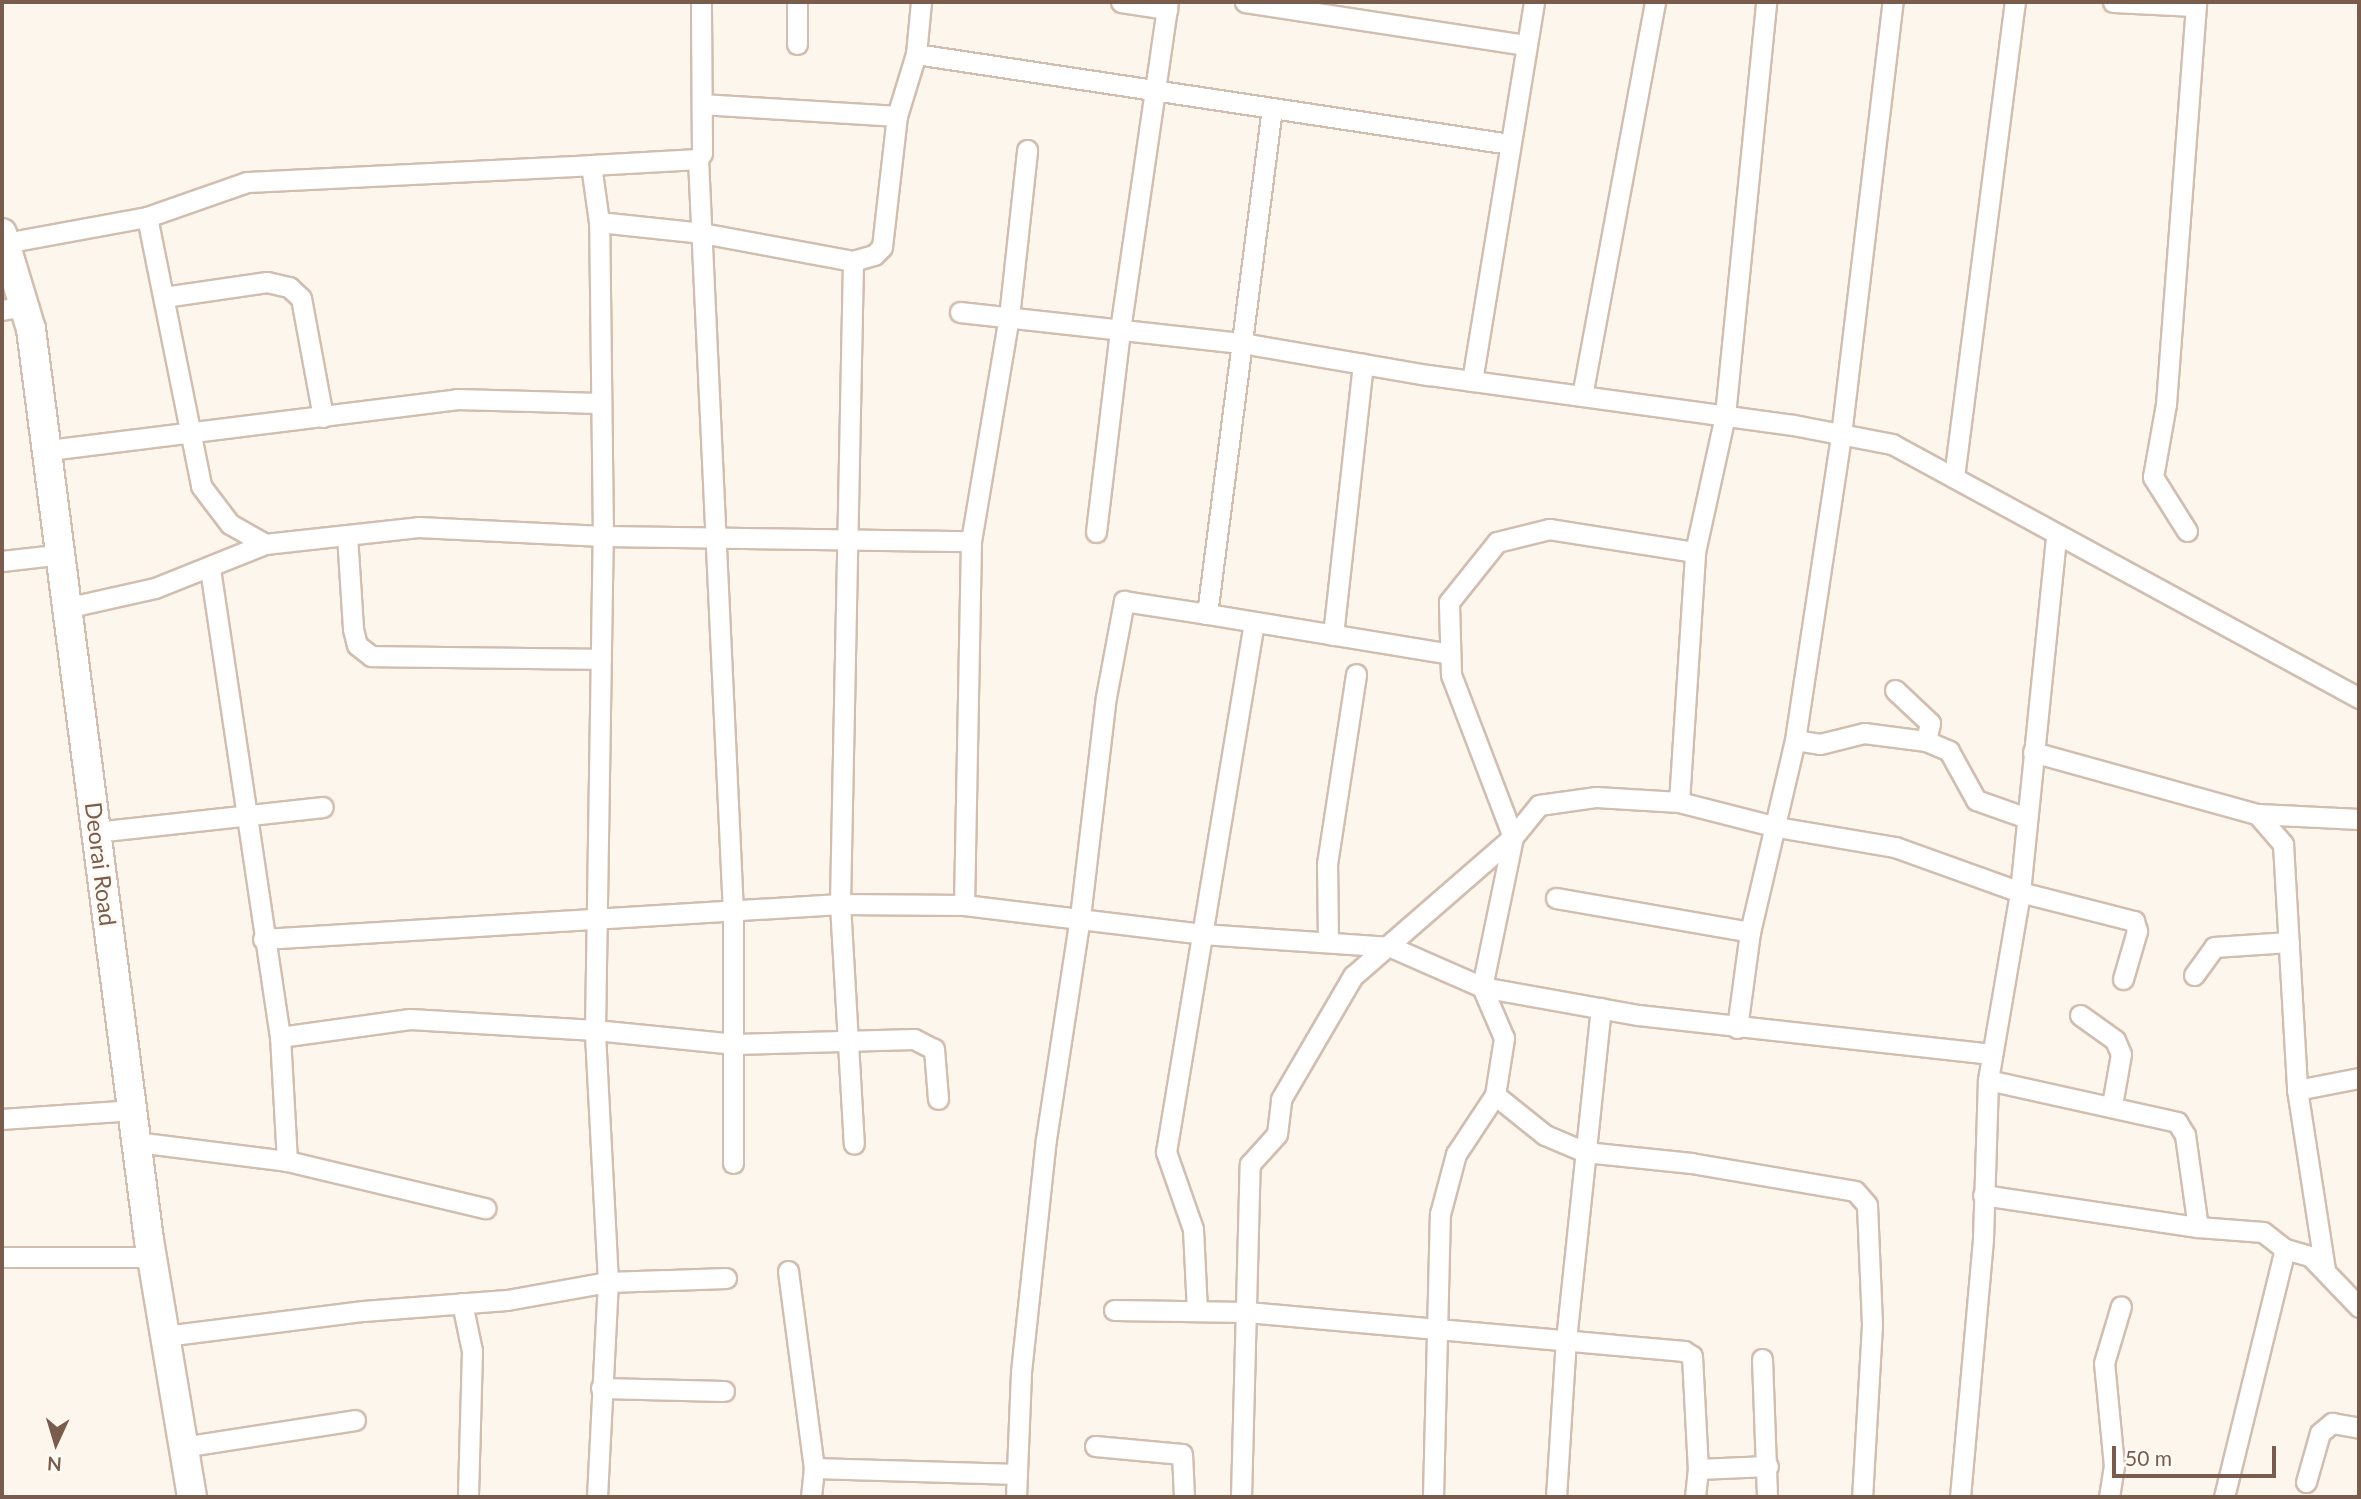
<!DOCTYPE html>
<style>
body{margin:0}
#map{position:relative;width:2361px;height:1499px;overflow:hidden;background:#fdf6ec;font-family:Lato,sans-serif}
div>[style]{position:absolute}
.roads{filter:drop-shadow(2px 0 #d1beb0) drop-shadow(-2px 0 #d1beb0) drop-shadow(0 2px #d1beb0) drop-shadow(0 -2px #d1beb0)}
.street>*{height:19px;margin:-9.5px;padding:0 9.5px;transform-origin:9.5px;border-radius:9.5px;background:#fff}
.secondary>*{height:28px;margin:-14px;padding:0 14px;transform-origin:14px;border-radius:14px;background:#fff}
span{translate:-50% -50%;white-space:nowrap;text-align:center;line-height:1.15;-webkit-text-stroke:6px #fffaf3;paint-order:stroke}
.street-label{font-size:23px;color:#7a5c4d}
.frame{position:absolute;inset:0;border:4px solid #7a5c4d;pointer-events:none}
.north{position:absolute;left:21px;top:1408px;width:70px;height:70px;-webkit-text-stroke:5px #fffaf3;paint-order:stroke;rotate:184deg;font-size:19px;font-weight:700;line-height:28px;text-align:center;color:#7a5c4d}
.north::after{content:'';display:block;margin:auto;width:24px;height:32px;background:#7a5c4d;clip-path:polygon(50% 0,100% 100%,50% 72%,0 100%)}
.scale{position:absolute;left:2112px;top:1446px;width:164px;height:32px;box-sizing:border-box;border:4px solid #7a5c4d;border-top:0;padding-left:9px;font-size:21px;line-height:24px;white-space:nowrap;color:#7a5c4d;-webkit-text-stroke:5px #fffaf3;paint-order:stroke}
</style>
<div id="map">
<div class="roads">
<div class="street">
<i style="left:797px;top:2px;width:42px;rotate:90deg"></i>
<i style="left:1121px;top:2px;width:47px;rotate:8.7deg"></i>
<i style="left:1245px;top:2px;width:283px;rotate:8.7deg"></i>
<i style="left:2113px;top:2px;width:82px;rotate:2.8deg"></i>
<i style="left:916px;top:54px;width:52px;rotate:-84.5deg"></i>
<i style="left:702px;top:104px;width:195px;rotate:3.5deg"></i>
<i style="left:698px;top:159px;width:755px;rotate:87.34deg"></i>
<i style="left:733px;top:913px;width:250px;rotate:90deg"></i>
<i style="left:591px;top:165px;width:107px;rotate:-3.2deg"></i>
<i style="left:698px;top:159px;width:7px;rotate:-56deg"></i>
<i style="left:702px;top:153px;width:151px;rotate:-90.4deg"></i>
<i style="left:147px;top:217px;width:274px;rotate:78.6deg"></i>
<i style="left:201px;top:486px;width:48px;rotate:52.7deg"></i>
<i style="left:230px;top:524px;width:40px;rotate:29.7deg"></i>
<i style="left:265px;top:544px;width:154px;rotate:-6.3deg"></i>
<i style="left:418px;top:527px;width:185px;rotate:2.8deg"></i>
<i style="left:603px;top:536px;width:368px;rotate:0.8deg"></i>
<i style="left:971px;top:541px;width:364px;rotate:91.1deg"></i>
<i style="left:5px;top:243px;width:144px;rotate:-10.4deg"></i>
<i style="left:147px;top:217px;width:106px;rotate:-19.3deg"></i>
<i style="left:247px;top:182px;width:344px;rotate:-2.8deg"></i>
<i style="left:591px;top:165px;width:58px;rotate:82deg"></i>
<i style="left:599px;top:222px;width:104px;rotate:6.1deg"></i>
<i style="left:702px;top:233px;width:154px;rotate:10.5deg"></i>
<i style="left:853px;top:261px;width:22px;rotate:-16deg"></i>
<i style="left:874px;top:255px;width:11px;rotate:-45deg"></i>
<i style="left:882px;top:247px;width:132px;rotate:-83.5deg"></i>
<i style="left:897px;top:116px;width:65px;rotate:-73deg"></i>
<i style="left:916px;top:54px;width:601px;rotate:8.62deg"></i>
<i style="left:853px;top:261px;width:643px;rotate:91.16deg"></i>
<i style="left:840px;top:904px;width:240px;rotate:86.7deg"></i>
<i style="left:164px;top:297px;width:104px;rotate:-8.3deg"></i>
<i style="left:267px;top:282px;width:23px;rotate:13deg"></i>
<i style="left:289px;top:287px;width:16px;rotate:43deg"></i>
<i style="left:301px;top:298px;width:121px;rotate:79.5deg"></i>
<i style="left:2px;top:310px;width:22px;rotate:-10deg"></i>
<i style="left:960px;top:312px;width:284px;rotate:6.3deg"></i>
<i style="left:1242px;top:343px;width:189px;rotate:9.8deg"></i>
<i style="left:1428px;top:375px;width:368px;rotate:7.8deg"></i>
<i style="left:1793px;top:425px;width:101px;rotate:10.9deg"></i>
<i style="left:1892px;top:444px;width:532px;rotate:28.54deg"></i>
<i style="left:1472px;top:381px;width:384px;rotate:-80.7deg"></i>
<i style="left:1582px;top:396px;width:401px;rotate:-79.5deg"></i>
<i style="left:49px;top:450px;width:410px;rotate:-7.1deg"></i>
<i style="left:456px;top:399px;width:142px;rotate:1.6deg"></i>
<i style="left:1954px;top:477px;width:479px;rotate:-82.7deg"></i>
<i style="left:2187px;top:531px;width:64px;rotate:-122.2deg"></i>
<i style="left:2153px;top:477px;width:74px;rotate:-79.9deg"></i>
<i style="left:2166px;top:404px;width:403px;rotate:-85.7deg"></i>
<i style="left:1096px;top:532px;width:203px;rotate:-83.2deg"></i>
<i style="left:1120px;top:330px;width:331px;rotate:-81.7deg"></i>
<i style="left:347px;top:535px;width:94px;rotate:86.3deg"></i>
<i style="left:353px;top:629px;width:16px;rotate:76deg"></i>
<i style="left:357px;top:645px;width:18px;rotate:38deg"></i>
<i style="left:371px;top:656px;width:230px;rotate:0.7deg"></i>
<i style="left:971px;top:541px;width:227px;rotate:-80.4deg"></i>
<i style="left:1009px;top:317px;width:168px;rotate:-83.8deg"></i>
<i style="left:2px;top:561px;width:61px;rotate:-6.5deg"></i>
<i style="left:70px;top:607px;width:87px;rotate:-12.6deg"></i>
<i style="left:155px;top:588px;width:118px;rotate:-21.8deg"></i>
<i style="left:1207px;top:614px;width:246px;rotate:9.3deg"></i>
<i style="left:1333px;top:635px;width:273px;rotate:-83.7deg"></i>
<i style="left:1895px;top:690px;width:48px;rotate:43.3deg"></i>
<i style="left:1930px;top:723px;width:18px;rotate:103deg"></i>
<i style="left:1795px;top:740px;width:25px;rotate:9deg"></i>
<i style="left:1820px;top:744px;width:45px;rotate:-14deg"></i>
<i style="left:1864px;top:733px;width:63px;rotate:7.4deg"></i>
<i style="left:1926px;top:741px;width:25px;rotate:23deg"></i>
<i style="left:1949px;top:751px;width:56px;rotate:61.1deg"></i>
<i style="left:1976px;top:800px;width:54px;rotate:19.4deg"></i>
<i style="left:2033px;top:752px;width:232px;rotate:15.5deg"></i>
<i style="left:2257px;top:814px;width:102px;rotate:2.8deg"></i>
<i style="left:1679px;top:802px;width:251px;rotate:-86.3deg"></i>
<i style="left:1695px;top:552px;width:140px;rotate:-77.6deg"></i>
<i style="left:1725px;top:415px;width:415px;rotate:-84.3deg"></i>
<i style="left:2257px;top:814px;width:40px;rotate:49deg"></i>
<i style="left:2283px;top:844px;width:246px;rotate:86.7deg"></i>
<i style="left:96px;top:832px;width:228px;rotate:-6.3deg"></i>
<i style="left:1556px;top:898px;width:197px;rotate:9.9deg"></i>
<i style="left:263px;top:939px;width:578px;rotate:-3.47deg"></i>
<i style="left:840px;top:904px;width:124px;rotate:0.5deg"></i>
<i style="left:964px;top:905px;width:240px;rotate:6.9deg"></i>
<i style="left:1202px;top:934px;width:189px;rotate:3.9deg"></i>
<i style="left:1391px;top:947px;width:99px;rotate:23.7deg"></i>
<i style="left:1482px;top:987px;width:158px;rotate:10.2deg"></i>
<i style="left:1638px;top:1015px;width:356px;rotate:6.3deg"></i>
<i style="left:1328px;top:941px;width:77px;rotate:-90.7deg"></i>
<i style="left:1327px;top:864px;width:192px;rotate:-81.3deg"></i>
<i style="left:2194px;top:975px;width:34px;rotate:-54deg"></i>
<i style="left:2214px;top:947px;width:75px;rotate:-3.8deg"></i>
<i style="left:2080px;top:1015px;width:43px;rotate:35.5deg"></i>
<i style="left:2115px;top:1040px;width:15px;rotate:67deg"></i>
<i style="left:2121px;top:1054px;width:52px;rotate:100deg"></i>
<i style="left:1737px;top:1028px;width:97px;rotate:-82.3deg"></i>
<i style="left:1750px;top:932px;width:197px;rotate:-76.8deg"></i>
<i style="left:1795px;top:740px;width:308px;rotate:-81.4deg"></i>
<i style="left:1841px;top:435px;width:436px;rotate:-83.2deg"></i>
<i style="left:280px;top:1037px;width:131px;rotate:-7.9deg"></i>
<i style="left:410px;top:1019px;width:185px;rotate:3.4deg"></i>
<i style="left:595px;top:1030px;width:141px;rotate:5.7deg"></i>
<i style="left:735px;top:1044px;width:179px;rotate:-1.6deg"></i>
<i style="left:914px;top:1039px;width:22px;rotate:27deg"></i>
<i style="left:934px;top:1049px;width:50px;rotate:85.4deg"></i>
<i style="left:1988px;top:1080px;width:194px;rotate:12.5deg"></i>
<i style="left:2177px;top:1122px;width:15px;rotate:58deg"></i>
<i style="left:2185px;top:1135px;width:93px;rotate:82deg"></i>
<i style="left:1495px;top:1095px;width:64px;rotate:38.7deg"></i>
<i style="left:1545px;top:1135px;width:43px;rotate:23deg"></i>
<i style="left:1585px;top:1152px;width:107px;rotate:5.9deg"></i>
<i style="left:1691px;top:1163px;width:166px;rotate:9.7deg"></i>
<i style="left:1855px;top:1191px;width:18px;rotate:49deg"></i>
<i style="left:1867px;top:1205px;width:120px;rotate:87.6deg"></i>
<i style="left:1872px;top:1325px;width:172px;rotate:93.3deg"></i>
<i style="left:2px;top:1119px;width:131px;rotate:-3.9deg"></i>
<i style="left:137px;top:1142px;width:151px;rotate:7.2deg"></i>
<i style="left:287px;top:1161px;width:124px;rotate:-93.2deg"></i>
<i style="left:280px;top:1037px;width:473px;rotate:-98.5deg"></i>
<i style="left:287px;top:1161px;width:204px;rotate:13.4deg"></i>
<i style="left:1983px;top:1195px;width:217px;rotate:8.5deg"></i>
<i style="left:2198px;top:1227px;width:65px;rotate:4.4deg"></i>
<i style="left:2263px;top:1232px;width:28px;rotate:38deg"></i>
<i style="left:2285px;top:1249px;width:26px;rotate:16deg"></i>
<i style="left:2310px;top:1256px;width:71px;rotate:46.1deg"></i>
<i style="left:2px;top:1257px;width:150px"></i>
<i style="left:2325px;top:1270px;width:182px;rotate:-98.8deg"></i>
<i style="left:2297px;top:1090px;width:63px;rotate:-11deg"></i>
<i style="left:788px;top:1271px;width:199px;rotate:82.5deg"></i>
<i style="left:814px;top:1468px;width:29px;rotate:96deg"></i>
<i style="left:462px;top:1303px;width:49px;rotate:78.2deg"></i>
<i style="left:472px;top:1351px;width:146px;rotate:91.6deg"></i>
<i style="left:1114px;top:1310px;width:133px;rotate:0.9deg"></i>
<i style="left:1247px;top:1312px;width:439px;rotate:5.1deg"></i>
<i style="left:1684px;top:1351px;width:9px;rotate:32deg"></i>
<i style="left:1692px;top:1356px;width:113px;rotate:87deg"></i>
<i style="left:1197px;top:1311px;width:82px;rotate:-92.8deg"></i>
<i style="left:1193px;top:1229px;width:82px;rotate:-109.3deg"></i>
<i style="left:1166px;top:1152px;width:537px;rotate:-80.57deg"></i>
<i style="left:165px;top:1336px;width:200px;rotate:-7.2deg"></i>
<i style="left:363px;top:1311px;width:144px;rotate:-4.4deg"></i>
<i style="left:507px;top:1300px;width:103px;rotate:-10.1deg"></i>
<i style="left:608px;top:1282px;width:118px;rotate:-1.9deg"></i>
<i style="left:1762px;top:1359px;width:138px;rotate:87.9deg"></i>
<i style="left:601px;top:1388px;width:123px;rotate:1.4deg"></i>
<i style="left:1095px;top:1446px;width:87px;rotate:5.3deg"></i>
<i style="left:1182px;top:1454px;width:43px;rotate:87.3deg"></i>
<i style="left:183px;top:1447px;width:174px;rotate:-8.9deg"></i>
<i style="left:814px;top:1468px;width:203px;rotate:1.7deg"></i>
<i style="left:2306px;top:1482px;width:51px;rotate:-74.1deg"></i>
<i style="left:2320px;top:1433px;width:16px;rotate:-40deg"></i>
<i style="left:2332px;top:1423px;width:27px;rotate:10deg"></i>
<i style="left:597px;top:1497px;width:215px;rotate:-87.1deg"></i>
<i style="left:608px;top:1282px;width:252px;rotate:-93deg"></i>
<i style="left:595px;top:1030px;width:494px;rotate:-89.1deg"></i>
<i style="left:603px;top:536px;width:314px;rotate:-90.7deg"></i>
<i style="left:1016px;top:1497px;width:125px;rotate:-87.7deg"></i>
<i style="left:1021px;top:1372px;width:234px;rotate:-83.9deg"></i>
<i style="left:1046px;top:1139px;width:225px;rotate:-81.3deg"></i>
<i style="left:1080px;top:917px;width:222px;rotate:-83.3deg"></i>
<i style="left:1106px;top:697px;width:98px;rotate:-79.4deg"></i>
<i style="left:1124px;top:601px;width:84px;rotate:8.9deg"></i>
<i style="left:1207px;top:614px;width:510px;rotate:-82.68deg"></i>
<i style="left:1241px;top:1497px;width:333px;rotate:-88.5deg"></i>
<i style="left:1250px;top:1164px;width:40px;rotate:-48deg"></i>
<i style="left:1277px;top:1134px;width:35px;rotate:-83deg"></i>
<i style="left:1281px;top:1099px;width:143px;rotate:-59.7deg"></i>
<i style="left:1353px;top:976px;width:212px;rotate:-41deg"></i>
<i style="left:1513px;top:837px;width:41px;rotate:-50.9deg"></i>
<i style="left:1539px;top:805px;width:58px;rotate:-8deg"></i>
<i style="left:1596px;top:797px;width:83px;rotate:3.4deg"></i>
<i style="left:1679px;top:802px;width:101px;rotate:14.3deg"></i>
<i style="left:1777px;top:827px;width:120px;rotate:9.6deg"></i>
<i style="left:1895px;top:847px;width:133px;rotate:19.8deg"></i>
<i style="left:2020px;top:892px;width:118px;rotate:14.3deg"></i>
<i style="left:2134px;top:921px;width:10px;rotate:73deg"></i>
<i style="left:2137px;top:931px;width:50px;rotate:106.3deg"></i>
<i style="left:1433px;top:1497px;width:283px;rotate:-88.6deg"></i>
<i style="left:1440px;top:1214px;width:62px;rotate:-75.1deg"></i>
<i style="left:1456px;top:1154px;width:71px;rotate:-56.5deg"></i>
<i style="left:1495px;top:1095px;width:58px;rotate:-81deg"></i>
<i style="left:1504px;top:1038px;width:56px;rotate:-113.3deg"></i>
<i style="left:1482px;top:987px;width:153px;rotate:-78.3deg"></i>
<i style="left:1513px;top:837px;width:173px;rotate:-110.9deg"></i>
<i style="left:1451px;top:675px;width:73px;rotate:-91.6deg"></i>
<i style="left:1449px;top:602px;width:77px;rotate:-51.3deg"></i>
<i style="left:1497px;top:542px;width:54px;rotate:-14deg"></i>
<i style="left:1549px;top:529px;width:148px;rotate:9deg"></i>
<i style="left:1556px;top:1497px;width:157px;rotate:-86.4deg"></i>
<i style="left:1566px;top:1340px;width:334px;rotate:-84deg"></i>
<i style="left:1695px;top:1497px;width:28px;rotate:-84deg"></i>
<i style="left:1698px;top:1469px;width:70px;rotate:-2.5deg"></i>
<i style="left:1960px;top:1497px;width:259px;rotate:-84.9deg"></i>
<i style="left:1983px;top:1239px;width:159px;rotate:-88.2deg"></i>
<i style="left:1988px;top:1080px;width:191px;rotate:-80.3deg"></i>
<i style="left:2020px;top:892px;width:357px;rotate:-84.2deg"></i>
<i style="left:2109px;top:1497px;width:31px;rotate:-81deg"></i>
<i style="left:2114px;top:1466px;width:103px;rotate:-95.5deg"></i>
<i style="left:2104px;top:1363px;width:59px;rotate:-73.4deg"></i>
<i style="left:2224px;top:1497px;width:255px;rotate:-76.2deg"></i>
</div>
<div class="secondary">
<i style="left:2px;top:233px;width:100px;rotate:73.2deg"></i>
<i style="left:31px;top:329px;width:919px;rotate:82.62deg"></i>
<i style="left:149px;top:1240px;width:261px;rotate:80.5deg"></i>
</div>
</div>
<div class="street-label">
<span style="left:101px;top:864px;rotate:83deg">Deorai Road</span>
</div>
<div class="frame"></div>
<div class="north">N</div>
<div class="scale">50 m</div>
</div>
